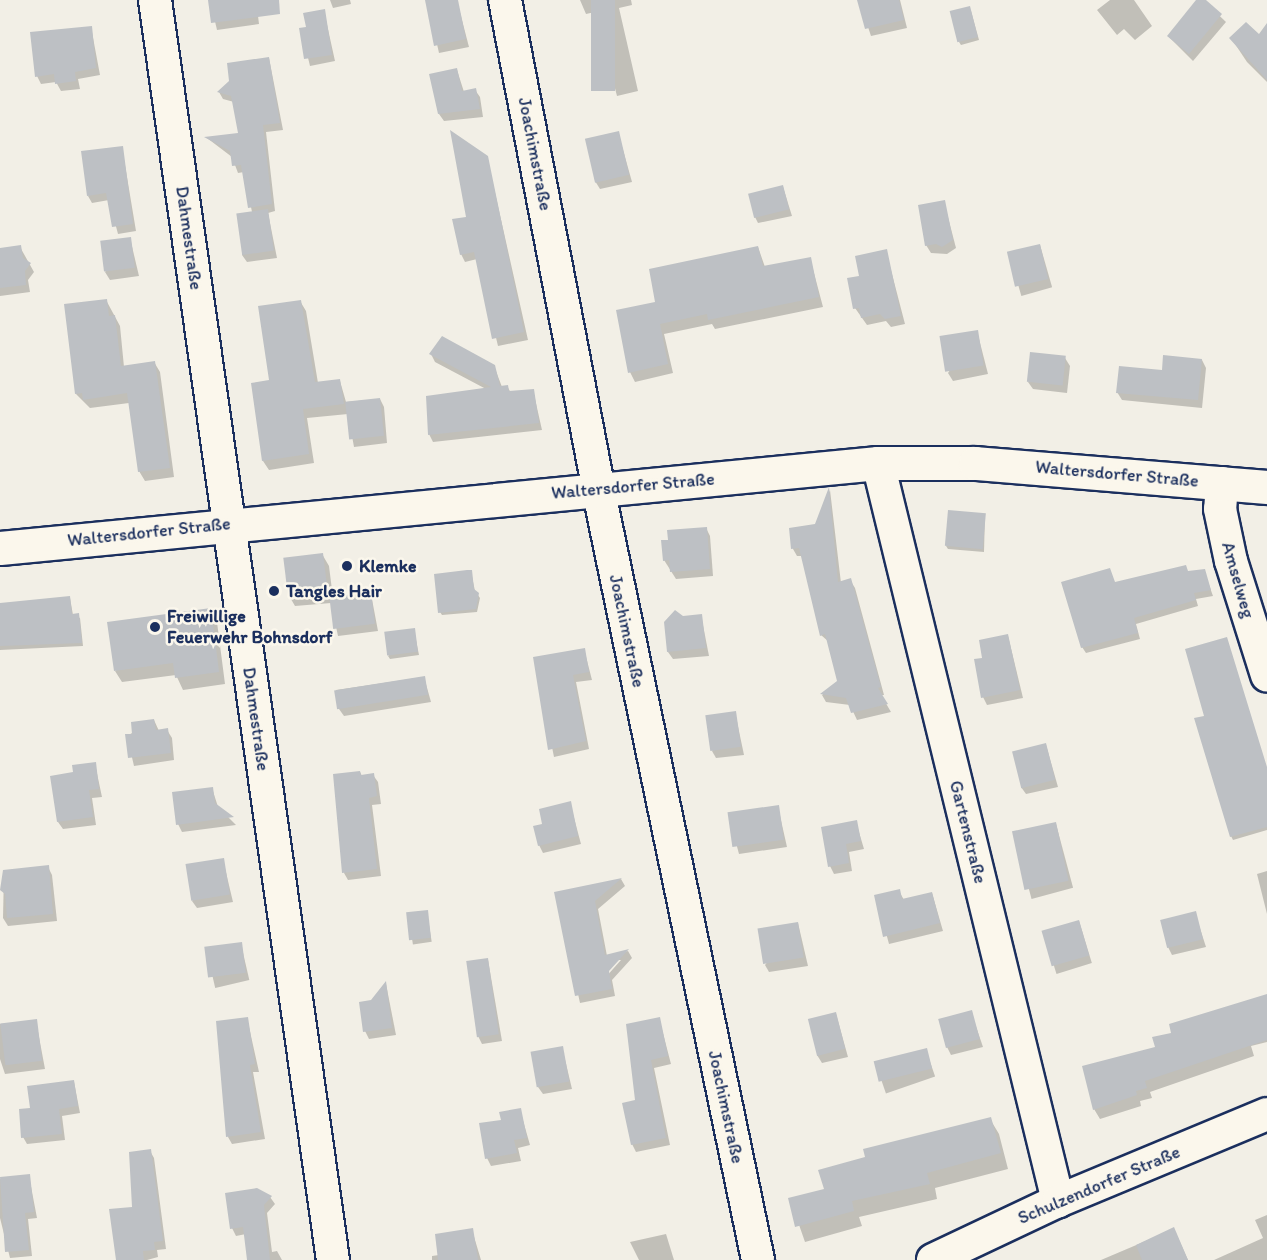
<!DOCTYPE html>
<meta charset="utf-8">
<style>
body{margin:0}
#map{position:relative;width:1267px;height:1260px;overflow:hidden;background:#f2efe6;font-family:Itim,sans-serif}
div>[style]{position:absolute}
.shadow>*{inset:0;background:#0003;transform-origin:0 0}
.building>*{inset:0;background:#bdc0c4;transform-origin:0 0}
.roads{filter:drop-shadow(2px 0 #1b2f5e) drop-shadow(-2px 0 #1b2f5e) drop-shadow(0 2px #1b2f5e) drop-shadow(0 -2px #1b2f5e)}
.minor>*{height:32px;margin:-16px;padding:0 16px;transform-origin:16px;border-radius:16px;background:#fbf7ec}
.tertiary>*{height:33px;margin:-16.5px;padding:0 16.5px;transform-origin:16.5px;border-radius:16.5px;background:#fbf7ec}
.dots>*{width:16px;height:16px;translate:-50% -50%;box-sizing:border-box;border:3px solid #fbf7ec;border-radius:50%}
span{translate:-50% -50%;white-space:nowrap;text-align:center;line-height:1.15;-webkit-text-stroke:5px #fbf7ec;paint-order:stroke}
.street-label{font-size:18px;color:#1b2f5e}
.poi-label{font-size:18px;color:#1b2f5e;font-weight:700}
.left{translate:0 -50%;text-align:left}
</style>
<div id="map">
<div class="shadow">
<i style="clip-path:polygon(210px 0,256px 0,259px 24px,217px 30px)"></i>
<i style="clip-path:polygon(330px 0,350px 0,351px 4px,333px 8px)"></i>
<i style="clip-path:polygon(427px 0,457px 1px,469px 47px,439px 53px)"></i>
<i style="clip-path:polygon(580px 0,631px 0,632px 5px,619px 8px,638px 91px,617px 96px,595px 12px,586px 14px)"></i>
<i style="clip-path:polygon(859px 0,900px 0,907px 28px,871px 36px)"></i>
<i style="clip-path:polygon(1110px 0,1134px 0,1152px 26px,1135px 40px,1124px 29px,1117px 35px,1097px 10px)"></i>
<i style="clip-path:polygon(1198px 0,1203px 0,1226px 22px,1193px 61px,1168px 36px)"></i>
<i style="clip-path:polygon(324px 11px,335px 61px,310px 66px,301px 29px,307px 28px)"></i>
<i style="clip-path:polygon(971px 11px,979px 40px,961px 45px,959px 42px)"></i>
<i style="clip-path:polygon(91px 27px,100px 75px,78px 79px,80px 89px,61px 91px,56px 82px,41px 84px,37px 76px)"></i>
<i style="clip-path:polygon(1231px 38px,1267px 44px,1267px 82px,1247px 62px)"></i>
<i style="clip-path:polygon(269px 58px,283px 130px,266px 132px,275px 211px,268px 213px,277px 258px,247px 262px,242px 255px,252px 212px,244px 172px,238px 173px,232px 157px,207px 138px,240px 134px,234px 102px,223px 99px,219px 92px)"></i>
<i style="clip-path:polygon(457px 70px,464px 92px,475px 90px,480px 97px,483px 117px,444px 121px,439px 114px)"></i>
<i style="clip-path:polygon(618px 132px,632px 182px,600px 189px,595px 181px)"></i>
<i style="clip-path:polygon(122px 147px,136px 231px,118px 234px,109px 200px,92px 203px,88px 196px)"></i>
<i style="clip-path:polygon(487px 157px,528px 340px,498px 346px,477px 259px,465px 262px,461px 254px,468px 218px)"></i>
<i style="clip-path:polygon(783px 187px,792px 216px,758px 223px,754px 215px)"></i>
<i style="clip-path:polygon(944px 202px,956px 248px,947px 254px,931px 253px,926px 245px)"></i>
<i style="clip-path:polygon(130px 238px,139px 276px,110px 280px,105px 272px)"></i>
<i style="left:1040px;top:245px;width:44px;height:32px;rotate:74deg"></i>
<i style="clip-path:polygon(20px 247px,34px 272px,28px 280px,30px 292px,0 296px,0 249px)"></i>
<i style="clip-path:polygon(758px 247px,765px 267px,810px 258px,823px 307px,715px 329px,712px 324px,664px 334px,673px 373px,635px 382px,630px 372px,657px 303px)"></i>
<i style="clip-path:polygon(886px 251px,905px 324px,891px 327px,886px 321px,867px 325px,855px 308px,860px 277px)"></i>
<i style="clip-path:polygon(106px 300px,120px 326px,124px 367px,154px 362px,160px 372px,174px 477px,145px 481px,139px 471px,129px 403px,90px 408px,76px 394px)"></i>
<i style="clip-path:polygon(300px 301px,306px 311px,318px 383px,340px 381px,346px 402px,380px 399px,384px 407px,387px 443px,354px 447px,348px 414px,307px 418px,314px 463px,269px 470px,263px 461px,253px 384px,270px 381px)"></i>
<i style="clip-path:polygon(977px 331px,988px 374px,953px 381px,948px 373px)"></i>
<i style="clip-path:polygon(431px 354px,494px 366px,502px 387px,507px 386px,511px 393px,533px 390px,542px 430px,433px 442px,429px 434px,486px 389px,435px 362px)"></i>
<i style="clip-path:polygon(1065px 358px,1070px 366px,1067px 393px,1033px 389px,1028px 382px)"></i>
<i style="clip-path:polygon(1202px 360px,1206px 368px,1202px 408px,1122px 400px,1117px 392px)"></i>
<i style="clip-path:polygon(830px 490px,841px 583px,850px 580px,855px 588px,884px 695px,881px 695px,891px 712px,857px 720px,850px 705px,826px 702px,822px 695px,839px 682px,829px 642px,821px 635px,802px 556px,797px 556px,793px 549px,791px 530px,816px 525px)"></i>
<i style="clip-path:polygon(985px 514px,984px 552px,948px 549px,946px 546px)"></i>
<i style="clip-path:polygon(706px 528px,710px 536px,713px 576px,676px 579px,664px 560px)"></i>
<i style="clip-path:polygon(322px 554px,329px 566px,333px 598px,371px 594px,378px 631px,338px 636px,331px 603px,295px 606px,288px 594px)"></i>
<i style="clip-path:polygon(1110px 570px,1115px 584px,1204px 571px,1213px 596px,1196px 599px,1198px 606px,1136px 624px,1140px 639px,1086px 653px,1082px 647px)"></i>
<i style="clip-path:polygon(471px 572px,475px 591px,480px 598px,477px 612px,442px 615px,440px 612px)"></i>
<i style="clip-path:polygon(70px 598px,73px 615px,80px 618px,83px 646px,0 650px,0 605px)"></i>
<i style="clip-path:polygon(210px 610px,217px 622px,225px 684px,183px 690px,176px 675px,122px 682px,115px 671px)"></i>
<i style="clip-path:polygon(701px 615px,709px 656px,673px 659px,668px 652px,682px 618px)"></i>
<i style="clip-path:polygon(414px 630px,419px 655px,390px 659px,388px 656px)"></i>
<i style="clip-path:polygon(1008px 636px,1023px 698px,987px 705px,983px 697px,983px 659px)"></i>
<i style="clip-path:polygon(584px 649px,592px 680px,576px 682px,589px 749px,554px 757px,534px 658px)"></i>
<i style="clip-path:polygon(424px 677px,431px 702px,344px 716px,339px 709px,336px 690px)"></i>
<i style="clip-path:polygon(735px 712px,744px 755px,716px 758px,712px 751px)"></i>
<i style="clip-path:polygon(1206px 717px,1267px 775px,1267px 830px,1233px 840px,1231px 836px)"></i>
<i style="clip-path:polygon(154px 720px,159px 731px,167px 730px,172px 738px,174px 760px,134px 766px,127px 736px)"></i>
<i style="clip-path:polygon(1046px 745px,1058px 787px,1026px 794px,1021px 787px)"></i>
<i style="clip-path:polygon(95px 764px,102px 797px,92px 798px,96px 825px,63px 829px,58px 822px,75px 774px)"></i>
<i style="clip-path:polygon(360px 772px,362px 776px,373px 775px,378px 782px,381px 804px,372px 805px,381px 876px,348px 880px,344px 873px)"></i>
<i style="clip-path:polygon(212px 788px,218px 807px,236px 825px,182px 832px,178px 824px)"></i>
<i style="clip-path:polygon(570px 803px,581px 844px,543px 853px,539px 845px,544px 825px)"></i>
<i style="clip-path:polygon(778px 807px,787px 847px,739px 854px,728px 813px)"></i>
<i style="clip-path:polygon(856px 822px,864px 849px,849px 852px,852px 871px,834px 874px,830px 866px)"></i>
<i style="left:1056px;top:824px;width:66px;height:43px;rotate:75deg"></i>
<i style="clip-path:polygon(223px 860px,233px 902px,197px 908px,192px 901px)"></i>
<i style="clip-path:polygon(48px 867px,52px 875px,57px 921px,8px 926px,3px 918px,4px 872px)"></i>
<i style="clip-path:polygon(1267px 871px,1267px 914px,1257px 874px)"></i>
<i style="clip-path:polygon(evenodd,621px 879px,625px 886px,598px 909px,607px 956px,628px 951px,632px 958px,612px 980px,615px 996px,580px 1003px,556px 894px,621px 879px,617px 960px,621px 960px,605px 978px,603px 976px,617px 960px)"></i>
<i style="clip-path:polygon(899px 891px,904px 900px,932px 893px,943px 931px,889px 944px,876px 896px)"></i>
<i style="left:427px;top:912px;width:30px;height:19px;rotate:81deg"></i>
<i style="clip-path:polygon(1195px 913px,1206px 947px,1172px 955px,1168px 947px)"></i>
<i style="left:1079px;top:921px;width:44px;height:37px;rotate:73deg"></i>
<i style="clip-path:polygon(798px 923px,808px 966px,769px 972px,765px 965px)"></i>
<i style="left:241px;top:944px;width:37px;height:35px;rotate:77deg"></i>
<i style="clip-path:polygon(488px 960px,502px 1041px,482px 1044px,478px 1036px)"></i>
<i style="clip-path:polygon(386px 984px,396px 1035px,369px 1039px,365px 1031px,372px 1002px)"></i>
<i style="clip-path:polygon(1267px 996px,1267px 1042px,1251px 1046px,1254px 1056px,1150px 1092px,1152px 1098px,1140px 1101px,1141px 1106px,1100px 1119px,1094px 1109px,1173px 1034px)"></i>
<i style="clip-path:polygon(971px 1012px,983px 1047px,951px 1055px,947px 1047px)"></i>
<i style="clip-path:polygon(836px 1014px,848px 1057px,822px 1063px,817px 1055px)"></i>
<i style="clip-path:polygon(247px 1018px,259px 1072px,253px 1072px,265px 1139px,232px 1144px,228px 1137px)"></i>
<i style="clip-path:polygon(659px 1018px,671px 1064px,654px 1068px,670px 1145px,636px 1152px,632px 1144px,637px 1101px)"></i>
<i style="clip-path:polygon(36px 1021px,45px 1069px,5px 1074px,0 1059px,0 1024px)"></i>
<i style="clip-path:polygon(562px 1047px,572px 1089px,543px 1094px,538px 1087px)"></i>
<i style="left:926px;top:1050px;width:28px;height:52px;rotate:71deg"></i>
<i style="clip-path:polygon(74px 1082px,80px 1113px,62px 1116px,65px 1140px,27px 1144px,23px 1137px,31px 1109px)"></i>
<i style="clip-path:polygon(520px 1110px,530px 1145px,518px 1148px,521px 1161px,491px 1166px,487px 1158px,503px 1121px)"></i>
<i style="clip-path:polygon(990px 1119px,999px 1134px,1008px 1169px,935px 1188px,937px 1199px,859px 1217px,862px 1226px,805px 1242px,790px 1199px,825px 1190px)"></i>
<i style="clip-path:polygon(150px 1151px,154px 1158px,166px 1249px,157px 1250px,158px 1257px,147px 1260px,117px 1260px)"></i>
<i style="clip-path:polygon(29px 1176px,37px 1218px,28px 1219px,32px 1256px,10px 1258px,0 1218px,0 1179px)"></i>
<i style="clip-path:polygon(270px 1197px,275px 1204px,267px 1213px,272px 1252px,277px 1251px,282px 1260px,249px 1260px,246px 1234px,236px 1236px,232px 1228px)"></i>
<i style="clip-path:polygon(1267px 1215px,1267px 1260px,1214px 1260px,1263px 1238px,1255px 1220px)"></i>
<i style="clip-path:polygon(1174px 1229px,1188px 1260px,1101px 1260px)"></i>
<i style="clip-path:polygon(472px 1230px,481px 1260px,432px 1260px,432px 1256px,439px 1255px)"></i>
<i style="clip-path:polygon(666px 1234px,674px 1260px,639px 1260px,630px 1242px)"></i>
</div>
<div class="building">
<i style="clip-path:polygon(208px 0,279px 0,280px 14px,211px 23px)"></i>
<i style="clip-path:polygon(425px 0,458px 0,466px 39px,434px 46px)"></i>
<i style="left:591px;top:0;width:24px;height:91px"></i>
<i style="clip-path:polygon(857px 0,899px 0,904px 20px,865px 29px)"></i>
<i style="clip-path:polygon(1196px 0,1206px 0,1222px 14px,1189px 54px,1167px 36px)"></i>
<i style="left:970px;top:6px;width:32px;height:21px;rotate:76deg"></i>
<i style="clip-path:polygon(325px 9px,332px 55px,304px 59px,299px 28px,306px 27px,303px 13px)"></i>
<i style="clip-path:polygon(1246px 22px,1259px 34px,1267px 23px,1267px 80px,1229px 38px)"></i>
<i style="clip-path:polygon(92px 26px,96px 68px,75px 72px,76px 81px,55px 84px,54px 74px,35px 77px,30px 32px)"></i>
<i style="clip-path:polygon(269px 57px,280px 123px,263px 125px,272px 204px,248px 208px,241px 165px,232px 166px,230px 151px,204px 137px,238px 133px,231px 96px,217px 92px,229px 81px,227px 63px)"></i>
<i style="clip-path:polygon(457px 68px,462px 91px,476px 88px,480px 109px,438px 114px,429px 74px)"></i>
<i style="clip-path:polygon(450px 130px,488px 156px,524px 332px,492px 339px,474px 252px,460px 255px,452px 219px,466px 217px)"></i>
<i style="left:619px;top:131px;width:45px;height:35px;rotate:77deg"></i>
<i style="clip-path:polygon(123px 146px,133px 224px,112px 227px,106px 193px,87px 196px,81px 151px)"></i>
<i style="left:783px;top:185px;width:25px;height:36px;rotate:76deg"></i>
<i style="clip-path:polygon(945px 200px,953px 240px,942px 247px,936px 244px,925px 246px,918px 205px)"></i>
<i style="left:268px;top:209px;width:42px;height:32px;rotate:82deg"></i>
<i style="left:131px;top:237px;width:31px;height:31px;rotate:83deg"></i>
<i style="left:1040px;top:244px;width:36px;height:34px;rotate:77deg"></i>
<i style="clip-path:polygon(21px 245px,23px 258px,31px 263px,25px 271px,26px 285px,0 288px,0 248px)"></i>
<i style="clip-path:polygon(758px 246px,763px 266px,811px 257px,819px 297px,708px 320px,707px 314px,660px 324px,668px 364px,628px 373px,616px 310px,655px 302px,649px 269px)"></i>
<i style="clip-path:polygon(887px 249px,901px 316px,885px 319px,880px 314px,861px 318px,859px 308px,853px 309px,847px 278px,859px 276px,855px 256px)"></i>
<i style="clip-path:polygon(107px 299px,109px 316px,115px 315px,121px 366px,155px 361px,170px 468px,138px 472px,127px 393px,83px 400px,82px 393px,75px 394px,64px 304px)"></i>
<i style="clip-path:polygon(301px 300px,315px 382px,340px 379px,344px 404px,303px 409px,309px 454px,262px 461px,251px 383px,269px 380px,258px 306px)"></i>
<i style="left:978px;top:330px;width:36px;height:39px;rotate:81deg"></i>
<i style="clip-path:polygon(442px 336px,495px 365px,500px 386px,508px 385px,509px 391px,534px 389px,539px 423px,428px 435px,426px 396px,491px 387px,429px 354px)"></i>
<i style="left:1030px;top:352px;width:36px;height:30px;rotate:6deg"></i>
<i style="clip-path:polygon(1163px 355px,1202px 359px,1198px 400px,1116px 393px,1119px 366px,1162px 370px)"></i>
<i style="left:380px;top:398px;width:38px;height:35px;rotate:84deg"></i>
<i style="clip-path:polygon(829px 487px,838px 582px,851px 578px,881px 687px,878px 688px,888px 704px,851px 713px,846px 698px,820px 694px,837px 681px,825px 634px,820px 636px,799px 548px,791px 549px,789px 528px,815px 524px)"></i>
<i style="left:948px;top:510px;width:38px;height:36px;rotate:5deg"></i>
<i style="clip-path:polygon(707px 527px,710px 569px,670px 572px,669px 560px,663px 561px,661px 540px,668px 540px,667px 530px)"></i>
<i style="left:323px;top:553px;width:38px;height:40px;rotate:83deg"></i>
<i style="clip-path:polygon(1186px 565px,1188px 571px,1205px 569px,1211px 590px,1194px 593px,1196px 600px,1134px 618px,1138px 633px,1081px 648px,1061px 582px,1110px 568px,1115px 582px)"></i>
<i style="clip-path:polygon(467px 570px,472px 570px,474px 589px,479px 593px,476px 609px,438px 613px,434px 574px)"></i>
<i style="left:371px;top:592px;width:32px;height:42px;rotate:83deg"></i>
<i style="clip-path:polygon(70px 596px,72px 614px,79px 613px,82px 643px,0 646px,0 603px)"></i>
<i style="clip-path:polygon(211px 608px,219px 672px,175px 678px,173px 663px,114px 671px,107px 622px)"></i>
<i style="clip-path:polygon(675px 610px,683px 616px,702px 614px,706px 648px,667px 652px,664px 622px)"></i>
<i style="left:415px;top:628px;width:24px;height:31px;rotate:83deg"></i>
<i style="clip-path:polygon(1008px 634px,1020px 690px,981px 698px,974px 659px,982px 658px,979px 640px)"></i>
<i style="clip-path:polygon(1227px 637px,1267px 767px,1267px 827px,1230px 837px,1194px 718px,1204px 716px,1185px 649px)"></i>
<i style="clip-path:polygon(585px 648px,589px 672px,573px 675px,586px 741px,548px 750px,533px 657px)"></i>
<i style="left:425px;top:676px;width:19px;height:92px;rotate:81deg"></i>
<i style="left:736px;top:711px;width:36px;height:31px;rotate:82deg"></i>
<i style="clip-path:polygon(154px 719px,156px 730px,168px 728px,171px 753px,128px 758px,125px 734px,132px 734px,131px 722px)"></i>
<i style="left:1046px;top:743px;width:38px;height:35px;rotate:76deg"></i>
<i style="clip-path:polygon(96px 762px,99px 789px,89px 790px,93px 817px,57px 822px,50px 776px,73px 772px,72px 765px)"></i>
<i style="clip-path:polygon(360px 771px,361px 775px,374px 773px,377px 796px,369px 798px,377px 869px,342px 873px,333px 774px)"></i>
<i style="clip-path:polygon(213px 787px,215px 803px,234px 817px,176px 825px,172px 792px)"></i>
<i style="clip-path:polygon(571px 801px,578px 836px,538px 846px,533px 826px,542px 824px,539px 809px)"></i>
<i style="left:779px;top:805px;width:35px;height:52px;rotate:82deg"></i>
<i style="clip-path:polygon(857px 820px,861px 841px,846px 844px,849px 863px,828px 867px,821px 827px)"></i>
<i style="left:1056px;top:822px;width:60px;height:45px;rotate:78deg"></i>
<i style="left:224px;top:858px;width:37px;height:39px;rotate:81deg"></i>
<i style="clip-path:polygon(49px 865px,53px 914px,7px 918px,5px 894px,0 890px,3px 870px)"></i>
<i style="clip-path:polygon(622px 878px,595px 901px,605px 955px,629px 949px,609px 971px,612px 989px,575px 996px,554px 892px)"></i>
<i style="clip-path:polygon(900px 889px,902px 899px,932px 892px,940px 923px,883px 937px,874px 895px)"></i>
<i style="left:428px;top:910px;width:28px;height:22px;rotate:84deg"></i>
<i style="left:1196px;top:911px;width:29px;height:37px;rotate:76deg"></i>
<i style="left:1079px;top:920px;width:37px;height:39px;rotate:74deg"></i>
<i style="left:798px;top:922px;width:36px;height:41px;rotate:81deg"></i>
<i style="left:242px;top:942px;width:31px;height:38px;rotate:83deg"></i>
<i style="left:488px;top:958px;width:77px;height:22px;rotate:82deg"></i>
<i style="clip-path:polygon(386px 981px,392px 1028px,363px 1032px,359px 1002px,371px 1000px)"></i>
<i style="clip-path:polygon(1267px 994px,1267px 1040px,1145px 1081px,1147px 1088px,1136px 1091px,1137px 1095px,1093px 1110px,1082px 1066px,1155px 1047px,1152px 1037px,1171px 1033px,1169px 1024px)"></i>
<i style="left:972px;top:1010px;width:30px;height:35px;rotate:75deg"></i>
<i style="left:836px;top:1012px;width:38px;height:29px;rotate:76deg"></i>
<i style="clip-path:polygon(248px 1017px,255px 1064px,250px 1065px,261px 1132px,226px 1137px,216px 1021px)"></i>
<i style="clip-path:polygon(660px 1017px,668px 1056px,651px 1060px,666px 1138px,631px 1145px,622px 1103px,635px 1100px,626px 1024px)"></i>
<i style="left:37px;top:1019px;width:42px;height:37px;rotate:83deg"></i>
<i style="left:563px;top:1046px;width:36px;height:33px;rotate:80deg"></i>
<i style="left:927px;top:1048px;width:21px;height:55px;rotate:76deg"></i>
<i style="clip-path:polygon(74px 1080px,78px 1106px,59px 1109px,62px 1134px,21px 1138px,19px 1109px,30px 1108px,27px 1086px)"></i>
<i style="clip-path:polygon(521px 1108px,527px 1138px,514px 1140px,517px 1153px,485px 1159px,479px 1123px,501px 1120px,499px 1112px)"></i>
<i style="clip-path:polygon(991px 1117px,1001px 1153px,927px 1173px,930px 1184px,852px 1201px,854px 1211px,795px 1227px,788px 1198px,824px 1189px,818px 1170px,865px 1157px,863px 1149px)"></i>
<i style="clip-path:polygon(151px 1149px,163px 1241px,154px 1242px,155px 1250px,143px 1251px,144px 1260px,116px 1260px,109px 1209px,132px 1207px,129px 1152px)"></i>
<i style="clip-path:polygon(30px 1174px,34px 1212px,25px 1213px,29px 1250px,5px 1252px,0 1177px)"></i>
<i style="clip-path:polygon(257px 1188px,272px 1196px,264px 1205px,270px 1260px,247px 1260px,243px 1227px,230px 1229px,225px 1193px)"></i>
<i style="clip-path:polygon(1174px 1227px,1188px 1260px,1142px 1260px,1136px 1245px)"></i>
<i style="clip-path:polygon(473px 1228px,478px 1260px,438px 1260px,435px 1234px)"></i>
</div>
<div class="roads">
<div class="minor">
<i style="left:155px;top:0;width:1273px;rotate:81.96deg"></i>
<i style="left:505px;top:0;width:526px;rotate:79.16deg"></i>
<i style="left:604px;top:517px;width:759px;rotate:78.29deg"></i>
<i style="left:878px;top:463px;width:760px;rotate:76.29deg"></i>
<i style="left:1222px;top:483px;width:26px;rotate:94deg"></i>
<i style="left:1220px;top:509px;width:53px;rotate:78.1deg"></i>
<i style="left:1231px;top:561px;width:120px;rotate:72.5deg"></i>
<i style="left:933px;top:1260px;width:138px;rotate:-25.3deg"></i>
<i style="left:1058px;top:1201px;width:226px;rotate:-22.6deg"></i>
</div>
<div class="tertiary">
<i style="left:0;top:548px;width:882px;rotate:-5.53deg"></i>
<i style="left:878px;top:463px;width:97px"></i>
<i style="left:975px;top:463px;width:293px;rotate:4.7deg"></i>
</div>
</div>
<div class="dots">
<i style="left:347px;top:566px;background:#1b2f5e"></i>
<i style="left:274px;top:591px;background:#1b2f5e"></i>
<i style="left:155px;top:627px;background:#1b2f5e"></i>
</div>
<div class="street-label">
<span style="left:535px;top:154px;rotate:79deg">Joachimstraße</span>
<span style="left:189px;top:238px;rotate:82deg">Dahmestraße</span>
<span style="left:1117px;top:474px;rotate:5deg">Waltersdorfer Straße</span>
<span style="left:633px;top:486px;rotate:-5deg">Waltersdorfer Straße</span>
<span style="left:149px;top:532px;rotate:-6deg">Waltersdorfer Straße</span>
<span style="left:1238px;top:580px;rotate:74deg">Amselweg</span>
<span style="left:627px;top:631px;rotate:78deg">Joachimstraße</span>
<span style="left:256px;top:719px;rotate:82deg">Dahmestraße</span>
<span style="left:968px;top:832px;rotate:76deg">Gartenstraße</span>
<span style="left:726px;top:1107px;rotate:78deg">Joachimstraße</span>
<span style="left:1099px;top:1185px;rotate:-23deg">Schulzendorfer Straße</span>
</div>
<div class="poi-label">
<span class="left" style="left:359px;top:566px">Klemke</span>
<span class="left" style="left:286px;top:591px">Tangles Hair</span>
<span class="left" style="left:167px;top:627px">Freiwillige<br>Feuerwehr Bohnsdorf</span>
</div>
</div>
